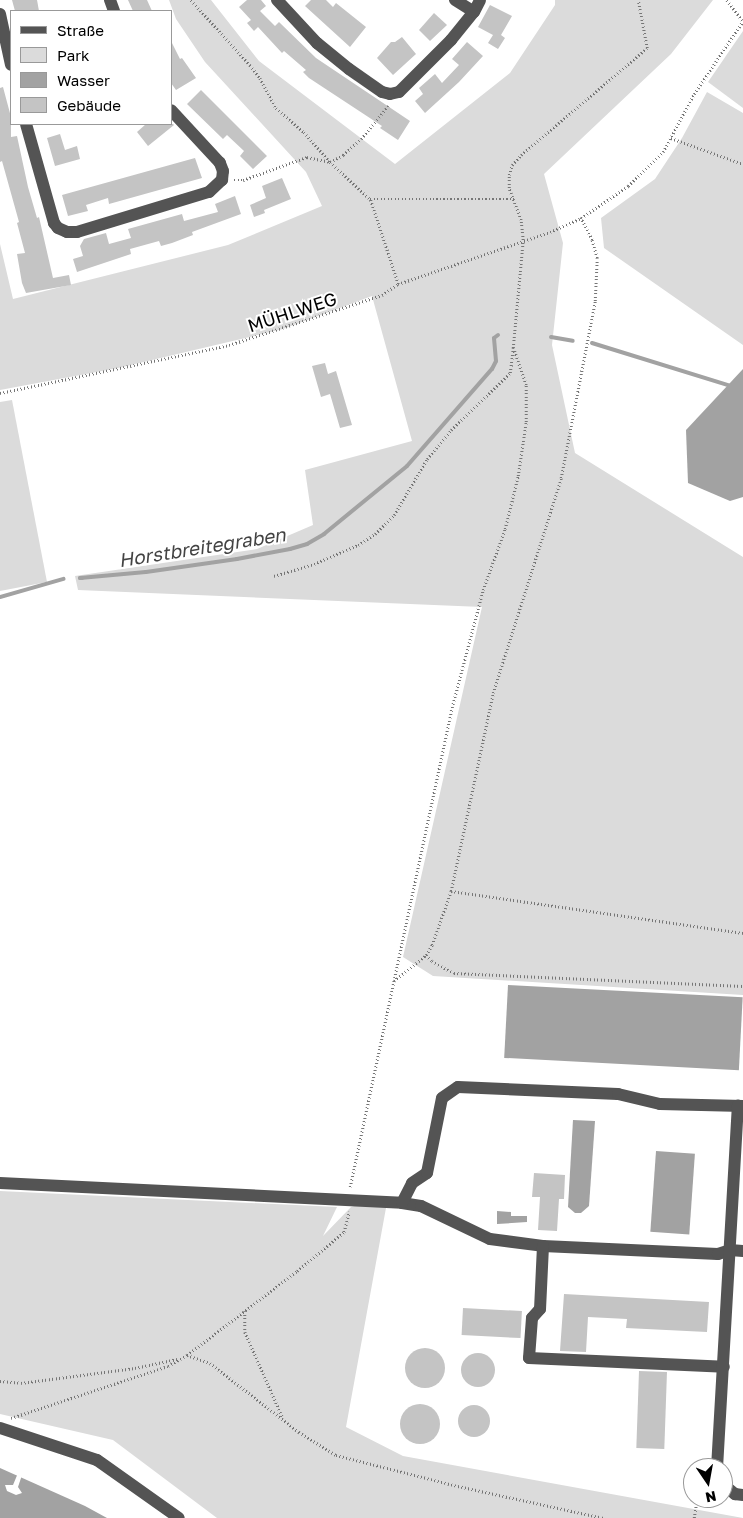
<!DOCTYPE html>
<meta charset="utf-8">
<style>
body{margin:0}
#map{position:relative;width:743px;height:1518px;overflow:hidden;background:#fff;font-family:"Golos Text",sans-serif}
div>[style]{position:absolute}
.green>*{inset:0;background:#dbdbdb}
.water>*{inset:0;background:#a2a2a2;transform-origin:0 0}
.pier>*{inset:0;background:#fff}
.stream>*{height:4px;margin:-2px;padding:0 2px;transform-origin:2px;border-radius:2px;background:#a2a2a2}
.building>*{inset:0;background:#c4c4c4;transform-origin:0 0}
.round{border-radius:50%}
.path>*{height:2.5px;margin-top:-1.25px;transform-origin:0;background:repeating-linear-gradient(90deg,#767676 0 1px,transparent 0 3.5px)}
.minor>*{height:12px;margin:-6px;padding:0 6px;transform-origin:6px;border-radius:6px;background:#545454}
span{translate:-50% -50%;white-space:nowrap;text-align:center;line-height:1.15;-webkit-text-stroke:4px #fff;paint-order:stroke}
.street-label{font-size:18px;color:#000}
.water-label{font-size:19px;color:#434343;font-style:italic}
.legend{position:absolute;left:10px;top:10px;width:162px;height:115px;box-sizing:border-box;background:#fff;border:1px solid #999;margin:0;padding:6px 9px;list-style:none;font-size:15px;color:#000}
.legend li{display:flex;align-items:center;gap:10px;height:25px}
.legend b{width:25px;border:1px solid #999}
.north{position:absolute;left:683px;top:1458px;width:50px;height:50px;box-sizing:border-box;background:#fff;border:1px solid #999;border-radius:50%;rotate:168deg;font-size:14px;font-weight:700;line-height:20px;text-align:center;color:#000}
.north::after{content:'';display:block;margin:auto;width:18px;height:22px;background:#000;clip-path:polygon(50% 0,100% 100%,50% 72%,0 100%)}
</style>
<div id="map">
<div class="green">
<i style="clip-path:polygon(169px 0,211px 0,259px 61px,395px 164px,510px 73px,555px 5px,555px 0,713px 0,671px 54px,544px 174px,563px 243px,552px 345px,575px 453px,743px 557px,743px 995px,433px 976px,403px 957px,482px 607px,78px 590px,75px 576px,257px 549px,313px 525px,305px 470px,412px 441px,372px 296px,283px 329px,118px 368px,0 390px,0 244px,13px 299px,228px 245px,322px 206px,306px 172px,205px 62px,176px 19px)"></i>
<i style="clip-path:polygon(743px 31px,743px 108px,708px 82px)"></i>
<i style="clip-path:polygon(707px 92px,743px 113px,743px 345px,604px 248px,601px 218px,655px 179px,682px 138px)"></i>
<i style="clip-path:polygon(12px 400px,47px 582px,0 591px,0 402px)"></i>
<i style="clip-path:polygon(0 1191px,337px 1207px,323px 1236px,351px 1207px,388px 1197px,346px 1427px,403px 1456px,743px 1518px,217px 1518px,113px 1440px,0 1414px)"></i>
</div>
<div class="water">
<i style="clip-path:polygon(743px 369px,743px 497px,730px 501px,688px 483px,686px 430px)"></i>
<i style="left:508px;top:985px;width:235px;height:73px;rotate:3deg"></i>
<i style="clip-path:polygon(573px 1120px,595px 1121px,589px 1206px,581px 1213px,575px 1213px,568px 1207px)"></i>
<i style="left:656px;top:1151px;width:39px;height:81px;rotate:4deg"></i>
<i style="clip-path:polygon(497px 1211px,511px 1212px,511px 1216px,527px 1216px,527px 1222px,497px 1224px)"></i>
<i style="clip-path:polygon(0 1468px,85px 1506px,107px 1518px,0 1518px)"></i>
</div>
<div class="pier">
<i style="clip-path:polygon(18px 1473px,22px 1475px,18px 1487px,22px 1493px,16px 1495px,7px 1491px,5px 1485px,13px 1485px)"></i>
</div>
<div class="stream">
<i style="left:551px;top:337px;width:22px;rotate:10deg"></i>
<i style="left:592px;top:343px;width:145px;rotate:17.2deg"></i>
<i style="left:82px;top:578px;width:2px;rotate:180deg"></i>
<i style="left:80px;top:578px;width:66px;rotate:-5.2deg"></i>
<i style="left:146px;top:572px;width:92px;rotate:-8.1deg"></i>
<i style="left:237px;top:559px;width:54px;rotate:-10.7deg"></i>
<i style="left:290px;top:549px;width:18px;rotate:-16deg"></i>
<i style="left:307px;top:544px;width:20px;rotate:-30deg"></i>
<i style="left:324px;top:534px;width:107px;rotate:-39.3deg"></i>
<i style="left:407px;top:466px;width:129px;rotate:-48.8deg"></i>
<i style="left:492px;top:369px;width:9px;rotate:-63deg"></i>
<i style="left:496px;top:361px;width:23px;rotate:-95deg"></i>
<i style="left:494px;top:338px;width:5px;rotate:-37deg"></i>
<i style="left:0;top:597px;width:66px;rotate:-15.9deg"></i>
</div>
<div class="building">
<i style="clip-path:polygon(12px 0,37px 0,39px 11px,15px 11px)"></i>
<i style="clip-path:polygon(128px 0,147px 0,152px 11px,133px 11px)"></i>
<i style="clip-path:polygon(247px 0,261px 0,266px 6px,260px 11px,275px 26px,279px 22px,316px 58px,410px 121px,398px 140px,380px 128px,382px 126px,309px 78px,303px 72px,306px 70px,284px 51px,282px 53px,258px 27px,254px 31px,247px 23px,251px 20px,239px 7px)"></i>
<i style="clip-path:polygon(311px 0,326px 0,333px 7px,336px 3px,366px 27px,350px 47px,305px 6px)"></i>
<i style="clip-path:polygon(490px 5px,512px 16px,501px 35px,505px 38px,498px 49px,488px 43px,493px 35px,478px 27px)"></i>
<i style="clip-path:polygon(434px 13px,447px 25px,430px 41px,419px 30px)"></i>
<i style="clip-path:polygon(402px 37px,416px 54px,393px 75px,377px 58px,391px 42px,395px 42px)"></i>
<i style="clip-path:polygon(171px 41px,180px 59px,182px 58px,196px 78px,176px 90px,171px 83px)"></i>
<i style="clip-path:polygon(467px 42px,483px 56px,459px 82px,425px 113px,415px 101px,423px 94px,419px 88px,435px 74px,442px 83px,459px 65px,452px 59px)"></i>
<i style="clip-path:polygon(3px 87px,11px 117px,11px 137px,17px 136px,28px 187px,37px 218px,39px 217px,53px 278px,69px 275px,71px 285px,26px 293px,22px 283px,17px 254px,25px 253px,17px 223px,19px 222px,2px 161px,0 162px,0 88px)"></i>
<i style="clip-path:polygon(201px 90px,267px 156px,253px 169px,240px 156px,244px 151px,227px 135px,223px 139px,187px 104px)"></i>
<i style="clip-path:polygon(146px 124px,173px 124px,174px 125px,148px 146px,137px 132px)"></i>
<i style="clip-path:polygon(60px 134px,65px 150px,77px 146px,80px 159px,55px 166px,47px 138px)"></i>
<i style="clip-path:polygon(195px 158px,202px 178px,109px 204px,108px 198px,86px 205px,88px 211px,68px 216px,62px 195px)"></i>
<i style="clip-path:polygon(282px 178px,291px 199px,264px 210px,265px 213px,254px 217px,250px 205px,266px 198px,262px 186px)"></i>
<i style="clip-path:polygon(235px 196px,241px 214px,192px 232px,193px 235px,172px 243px,161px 246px,159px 241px,130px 249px,131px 254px,77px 272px,73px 259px,83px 256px,80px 246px,84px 239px,106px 233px,109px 244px,131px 238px,128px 229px,182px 214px,184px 221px,218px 212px,215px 204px)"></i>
<i style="clip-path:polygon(325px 363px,328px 374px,336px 371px,352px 425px,340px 428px,330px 394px,321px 397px,312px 366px)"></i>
<i style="clip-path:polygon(534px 1173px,565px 1175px,564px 1199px,559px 1199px,557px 1231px,538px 1230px,540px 1197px,532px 1197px)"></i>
<i style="clip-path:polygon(564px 1294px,709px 1302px,707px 1332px,626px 1328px,627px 1319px,588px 1317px,586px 1352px,560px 1351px)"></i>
<i style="left:463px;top:1308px;width:59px;height:27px;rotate:3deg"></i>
<i class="round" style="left:405px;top:1348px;width:40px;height:40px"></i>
<i class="round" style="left:461px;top:1353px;width:34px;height:34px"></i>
<i style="left:639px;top:1371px;width:28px;height:77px;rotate:2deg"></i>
<i class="round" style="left:400px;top:1404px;width:40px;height:40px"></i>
<i class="round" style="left:458px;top:1405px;width:32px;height:32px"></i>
</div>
<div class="path">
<i style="left:191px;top:0;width:88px;rotate:47.8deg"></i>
<i style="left:250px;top:65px;width:16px;rotate:52deg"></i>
<i style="left:260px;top:78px;width:34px;rotate:62deg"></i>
<i style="left:276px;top:108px;width:37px;rotate:41deg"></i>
<i style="left:304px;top:132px;width:40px;rotate:49deg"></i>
<i style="left:330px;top:162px;width:54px;rotate:42.8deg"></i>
<i style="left:727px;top:0;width:26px;rotate:53deg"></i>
<i style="left:671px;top:138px;width:77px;rotate:19.9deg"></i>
<i style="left:234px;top:180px;width:9px"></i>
<i style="left:243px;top:180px;width:68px;rotate:-19.8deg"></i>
<i style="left:307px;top:157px;width:24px;rotate:12deg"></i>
<i style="left:330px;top:162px;width:15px;rotate:-28deg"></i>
<i style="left:343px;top:155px;width:24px;rotate:-42deg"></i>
<i style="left:361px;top:139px;width:43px;rotate:-50.7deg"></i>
<i style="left:398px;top:284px;width:89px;rotate:-108.2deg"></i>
<i style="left:370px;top:199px;width:144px"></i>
<i style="left:0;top:393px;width:234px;rotate:-11.8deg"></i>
<i style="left:229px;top:345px;width:161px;rotate:-18.1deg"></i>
<i style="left:382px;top:295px;width:19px;rotate:-35deg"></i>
<i style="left:398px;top:284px;width:161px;rotate:-18.9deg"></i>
<i style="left:550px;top:232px;width:34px;rotate:-24deg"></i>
<i style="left:581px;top:218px;width:57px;rotate:-34.2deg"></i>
<i style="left:628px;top:186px;width:49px;rotate:-44.2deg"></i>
<i style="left:663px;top:152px;width:66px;rotate:-61.9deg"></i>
<i style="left:694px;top:94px;width:88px;rotate:-56.1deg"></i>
<i style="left:274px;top:576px;width:42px;rotate:-16.7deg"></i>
<i style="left:314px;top:564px;width:48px;rotate:-23.4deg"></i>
<i style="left:358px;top:545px;width:20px;rotate:-33deg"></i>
<i style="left:375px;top:534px;width:27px;rotate:-45deg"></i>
<i style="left:394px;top:515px;width:65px;rotate:-59.5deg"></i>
<i style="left:427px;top:459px;width:38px;rotate:-50deg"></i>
<i style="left:451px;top:430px;width:82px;rotate:-44deg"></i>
<i style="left:510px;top:373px;width:25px;rotate:-83deg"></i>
<i style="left:451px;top:891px;width:295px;rotate:8.2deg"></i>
<i style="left:426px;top:955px;width:8px;rotate:45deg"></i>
<i style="left:432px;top:961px;width:25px;rotate:29deg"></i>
<i style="left:454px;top:973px;width:289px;rotate:2.6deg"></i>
<i style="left:394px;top:981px;width:41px;rotate:-39.1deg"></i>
<i style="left:426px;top:955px;width:12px;rotate:-59deg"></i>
<i style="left:432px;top:945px;width:57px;rotate:-70.6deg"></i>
<i style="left:451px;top:891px;width:202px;rotate:-78deg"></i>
<i style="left:493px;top:693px;width:225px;rotate:-72.4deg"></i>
<i style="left:561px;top:478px;width:180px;rotate:-79.1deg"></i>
<i style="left:595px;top:301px;width:43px;rotate:-87.3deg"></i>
<i style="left:597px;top:258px;width:19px;rotate:-106deg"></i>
<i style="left:592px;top:240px;width:25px;rotate:-117deg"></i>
<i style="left:350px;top:1187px;width:487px;rotate:-78deg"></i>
<i style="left:451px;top:711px;width:125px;rotate:-75.2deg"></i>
<i style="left:483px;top:590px;width:65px;rotate:-70.2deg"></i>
<i style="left:505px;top:529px;width:55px;rotate:-76.2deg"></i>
<i style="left:518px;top:476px;width:55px;rotate:-81.6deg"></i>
<i style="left:526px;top:422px;width:37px;rotate:-90deg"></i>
<i style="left:526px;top:385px;width:39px;rotate:-109deg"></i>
<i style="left:513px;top:348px;width:108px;rotate:-84.7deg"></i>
<i style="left:523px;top:240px;width:20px;rotate:-96deg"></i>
<i style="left:521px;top:220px;width:34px;rotate:-111deg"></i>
<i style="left:509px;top:188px;width:13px;rotate:-90deg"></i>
<i style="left:509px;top:175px;width:10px;rotate:-73deg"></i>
<i style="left:512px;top:165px;width:13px;rotate:-48deg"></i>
<i style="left:521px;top:155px;width:165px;rotate:-40.3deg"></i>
<i style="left:647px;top:48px;width:49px;rotate:-100.6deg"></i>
<i style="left:245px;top:1311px;width:21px;rotate:90deg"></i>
<i style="left:245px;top:1332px;width:94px;rotate:66.2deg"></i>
<i style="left:187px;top:1355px;width:24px;rotate:19deg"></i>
<i style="left:210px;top:1363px;width:113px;rotate:37.8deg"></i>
<i style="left:299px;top:1432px;width:44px;rotate:31.9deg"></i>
<i style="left:336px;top:1455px;width:126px;rotate:14.3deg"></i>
<i style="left:458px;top:1486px;width:149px;rotate:12.4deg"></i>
<i style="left:0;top:1381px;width:21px;rotate:5deg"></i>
<i style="left:21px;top:1383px;width:115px;rotate:-7.5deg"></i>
<i style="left:135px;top:1368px;width:43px;rotate:-12.1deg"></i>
<i style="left:11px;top:1418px;width:165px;rotate:-18.3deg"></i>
<i style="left:168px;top:1366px;width:22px;rotate:-30deg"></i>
<i style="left:187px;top:1355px;width:138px;rotate:-37.4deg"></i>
<i style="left:297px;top:1271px;width:61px;rotate:-39.7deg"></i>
<i style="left:344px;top:1232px;width:21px;rotate:-76deg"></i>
<i style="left:694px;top:1518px;width:20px;rotate:-81deg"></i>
</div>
<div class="minor">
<i style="left:110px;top:0;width:12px;rotate:70deg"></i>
<i style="left:277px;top:0;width:59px;rotate:47.1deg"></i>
<i style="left:317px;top:43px;width:41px;rotate:39.1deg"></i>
<i style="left:349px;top:69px;width:40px;rotate:34.9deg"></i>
<i style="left:382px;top:92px;width:8px;rotate:14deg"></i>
<i style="left:390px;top:94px;width:9px;rotate:-13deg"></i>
<i style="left:399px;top:92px;width:74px;rotate:-45deg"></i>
<i style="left:451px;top:40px;width:36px;rotate:-51deg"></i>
<i style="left:474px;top:12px;width:13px;rotate:-63deg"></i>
<i style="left:455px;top:0;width:22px;rotate:32deg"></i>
<i style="left:0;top:14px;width:52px;rotate:77.8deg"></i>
<i style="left:26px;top:124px;width:103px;rotate:74.2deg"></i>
<i style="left:54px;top:223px;width:6px;rotate:51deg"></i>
<i style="left:58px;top:228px;width:10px;rotate:24deg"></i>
<i style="left:67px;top:232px;width:10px"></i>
<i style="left:77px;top:232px;width:138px;rotate:-16.9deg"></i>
<i style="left:209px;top:192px;width:18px;rotate:-43deg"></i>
<i style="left:222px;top:180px;width:9px;rotate:-84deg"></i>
<i style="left:223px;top:171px;width:9px;rotate:-111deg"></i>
<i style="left:220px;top:163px;width:72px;rotate:-132.8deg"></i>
<i style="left:0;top:1183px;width:402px;rotate:2.8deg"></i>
<i style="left:402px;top:1203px;width:19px;rotate:9deg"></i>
<i style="left:421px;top:1206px;width:76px;rotate:25.6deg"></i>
<i style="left:490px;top:1239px;width:53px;rotate:7.5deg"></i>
<i style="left:543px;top:1246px;width:175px;rotate:2.6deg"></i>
<i style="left:718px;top:1254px;width:13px;rotate:-18deg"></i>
<i style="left:730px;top:1250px;width:13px;rotate:4deg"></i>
<i style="left:402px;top:1203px;width:22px;rotate:-63deg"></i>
<i style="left:412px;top:1183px;width:18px;rotate:-34deg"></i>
<i style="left:427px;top:1173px;width:76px;rotate:-78.7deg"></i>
<i style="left:442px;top:1098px;width:19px;rotate:-35deg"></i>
<i style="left:458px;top:1087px;width:160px;rotate:2.5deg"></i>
<i style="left:618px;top:1094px;width:43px;rotate:13.4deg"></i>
<i style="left:660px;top:1104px;width:83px;rotate:1.4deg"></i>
<i style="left:543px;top:1246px;width:63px;rotate:92.7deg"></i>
<i style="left:540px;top:1309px;width:12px;rotate:132deg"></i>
<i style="left:532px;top:1318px;width:40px;rotate:94.3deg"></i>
<i style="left:529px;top:1358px;width:195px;rotate:2.6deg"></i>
<i style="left:0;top:1428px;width:102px;rotate:18.3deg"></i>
<i style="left:97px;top:1460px;width:100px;rotate:35.3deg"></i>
<i style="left:717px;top:1468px;width:363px;rotate:-86.7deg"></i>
<i style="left:723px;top:1484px;width:16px;rotate:40deg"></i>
<i style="left:735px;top:1494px;width:8px;rotate:7deg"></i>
</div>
<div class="street-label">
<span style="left:292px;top:312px;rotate:-18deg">MÜHLWEG</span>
</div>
<div class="water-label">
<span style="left:202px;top:547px;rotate:-9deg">Horstbreitegraben</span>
</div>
<ul class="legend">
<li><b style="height:6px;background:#545454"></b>Straße</li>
<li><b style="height:14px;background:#dbdbdb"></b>Park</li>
<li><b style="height:14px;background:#a2a2a2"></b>Wasser</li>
<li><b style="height:14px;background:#c4c4c4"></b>Gebäude</li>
</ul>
<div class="north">N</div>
</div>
